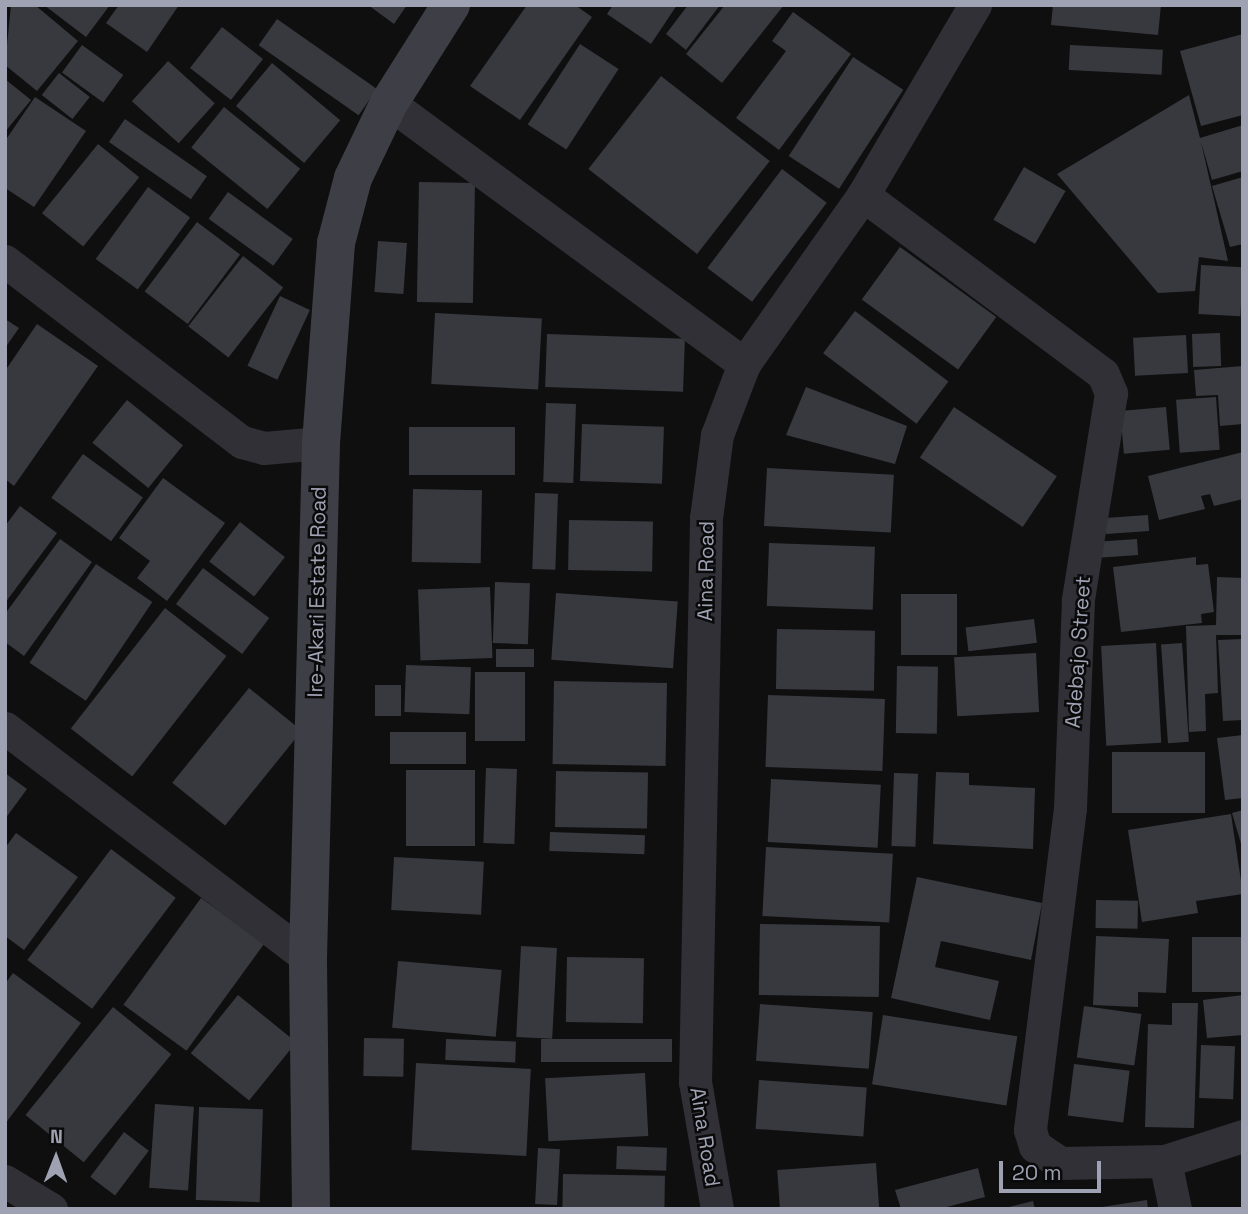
<!DOCTYPE html>
<style>
body{margin:0}
#map{position:relative;width:1248px;height:1214px;overflow:hidden;background:#0f0f10;font-family:"Space Grotesk",sans-serif}
div>[style]{position:absolute}
.building>*{inset:0;background:#38393f;transform-origin:0 0}
.street>*{height:33px;margin:-16.5px;padding:0 16.5px;transform-origin:16.5px;border-radius:16.5px;background:#303036}
.secondary>*{height:38px;margin:-19px;padding:0 19px;transform-origin:19px;border-radius:19px;background:#3e3e46}
span{translate:-50% -50%;white-space:nowrap;text-align:center;line-height:1.15;-webkit-text-stroke:5px #0a0a0b;paint-order:stroke}
.street-label{font-size:21px;color:#9fa2b3}
.frame{position:absolute;inset:0;border:7px solid #9fa2b3;pointer-events:none}
.north{position:absolute;left:21px;top:1123px;width:70px;height:70px;-webkit-text-stroke:5px #0a0a0b;paint-order:stroke;rotate:1deg;font-size:19px;font-weight:700;line-height:28px;text-align:center;color:#9fa2b3}
.north::after{content:'';display:block;margin:auto;width:24px;height:32px;background:#9fa2b3;clip-path:polygon(50% 0,100% 100%,50% 72%,0 100%)}
.scale{position:absolute;left:999px;top:1161px;width:102px;height:32px;box-sizing:border-box;border:4px solid #9fa2b3;border-top:0;padding-left:9px;font-size:21px;line-height:24px;white-space:nowrap;color:#9fa2b3;-webkit-text-stroke:5px #0a0a0b;paint-order:stroke}
</style>
<div id="map">
<div class="building">
<i style="clip-path:polygon(11px 5px,35px 5px,78px 41px,37px 91px,5px 65px)"></i>
<i style="clip-path:polygon(44px 5px,110px 5px,86px 37px)"></i>
<i style="clip-path:polygon(119px 5px,179px 5px,147px 52px,106px 23px)"></i>
<i style="clip-path:polygon(368px 5px,407px 5px,394px 24px)"></i>
<i style="clip-path:polygon(527px 5px,575px 5px,592px 17px,520px 120px,470px 86px)"></i>
<i style="clip-path:polygon(613px 5px,677px 5px,651px 44px,607px 14px)"></i>
<i style="clip-path:polygon(688px 5px,720px 5px,686px 50px,666px 34px)"></i>
<i style="clip-path:polygon(725px 5px,784px 5px,722px 83px,686px 54px)"></i>
<i style="clip-path:polygon(1053px 5px,1161px 5px,1158px 35px,1051px 25px)"></i>
<i style="clip-path:polygon(793px 12px,851px 54px,779px 150px,736px 118px,786px 51px,772px 41px)"></i>
<i style="left:277px;top:19px;width:122px;height:32px;rotate:35deg"></i>
<i style="left:222px;top:27px;width:52px;height:52px;rotate:38deg"></i>
<i style="clip-path:polygon(1243px 34px,1243px 115px,1201px 126px,1180px 51px)"></i>
<i style="left:580px;top:44px;width:46px;height:96px;rotate:33deg"></i>
<i style="left:82px;top:45px;width:51px;height:34px;rotate:36deg"></i>
<i style="left:1070px;top:45px;width:93px;height:25px;rotate:3deg"></i>
<i style="left:853px;top:57px;width:60px;height:118px;rotate:33deg"></i>
<i style="left:168px;top:61px;width:63px;height:54px;rotate:42deg"></i>
<i style="left:272px;top:63px;width:89px;height:56px;rotate:40deg"></i>
<i style="left:59px;top:73px;width:39px;height:28px;rotate:38deg"></i>
<i style="left:661px;top:76px;width:138px;height:118px;rotate:38deg"></i>
<i style="clip-path:polygon(5px 79px,31px 100px,5px 132px)"></i>
<i style="clip-path:polygon(1189px 95px,1200px 138px,1243px 125px,1243px 171px,1212px 180px,1201px 142px,1228px 261px,1199px 257px,1195px 291px,1158px 293px,1057px 174px)"></i>
<i style="clip-path:polygon(35px 97px,86px 131px,34px 207px,5px 188px,5px 141px)"></i>
<i style="left:224px;top:107px;width:98px;height:52px;rotate:39deg"></i>
<i style="left:125px;top:119px;width:100px;height:28px;rotate:35deg"></i>
<i style="left:98px;top:144px;width:53px;height:89px;rotate:39deg"></i>
<i style="left:1024px;top:167px;width:48px;height:61px;rotate:30deg"></i>
<i style="left:782px;top:169px;width:56px;height:124px;rotate:37deg"></i>
<i style="clip-path:polygon(1243px 177px,1243px 244px,1230px 247px,1212px 186px)"></i>
<i style="left:419px;top:182px;width:56px;height:120px;rotate:1deg"></i>
<i style="left:148px;top:187px;width:52px;height:89px;rotate:36deg"></i>
<i style="left:228px;top:192px;width:80px;height:33px;rotate:36deg"></i>
<i style="left:197px;top:222px;width:54px;height:87px;rotate:37deg"></i>
<i style="left:378px;top:241px;width:29px;height:51px;rotate:4deg"></i>
<i style="left:900px;top:247px;width:119px;height:65px;rotate:36deg"></i>
<i style="left:243px;top:256px;width:51px;height:89px;rotate:38deg"></i>
<i style="left:1201px;top:265px;width:42px;height:49px;rotate:3deg"></i>
<i style="left:280px;top:296px;width:33px;height:77px;rotate:25deg"></i>
<i style="left:855px;top:311px;width:117px;height:53px;rotate:37deg"></i>
<i style="left:435px;top:313px;width:107px;height:71px;rotate:3deg"></i>
<i style="clip-path:polygon(5px 319px,19px 328px,5px 348px)"></i>
<i style="clip-path:polygon(37px 324px,98px 366px,14px 486px,5px 479px,5px 371px)"></i>
<i style="left:1220px;top:333px;width:33px;height:28px;rotate:88deg"></i>
<i style="left:547px;top:334px;width:138px;height:53px;rotate:2deg"></i>
<i style="left:1186px;top:335px;width:38px;height:53px;rotate:87deg"></i>
<i style="clip-path:polygon(1243px 366px,1243px 424px,1220px 426px,1218px 395px,1196px 396px,1194px 370px)"></i>
<i style="clip-path:polygon(806px 387px,907px 426px,895px 464px,786px 435px)"></i>
<i style="left:1216px;top:397px;width:53px;height:40px;rotate:86deg"></i>
<i style="left:127px;top:400px;width:72px;height:55px;rotate:39deg"></i>
<i style="left:546px;top:403px;width:30px;height:79px;rotate:2deg"></i>
<i style="left:954px;top:407px;width:124px;height:61px;rotate:34deg"></i>
<i style="left:1166px;top:407px;width:43px;height:46px;rotate:85deg"></i>
<i style="left:582px;top:424px;width:82px;height:57px;rotate:2deg"></i>
<i style="left:409px;top:427px;width:106px;height:48px"></i>
<i style="clip-path:polygon(1243px 452px,1243px 499px,1214px 506px,1210px 494px,1201px 496px,1205px 509px,1159px 520px,1148px 476px)"></i>
<i style="left:83px;top:454px;width:74px;height:54px;rotate:36deg"></i>
<i style="left:767px;top:468px;width:127px;height:58px;rotate:3deg"></i>
<i style="clip-path:polygon(163px 478px,225px 523px,167px 601px,137px 578px,150px 561px,119px 538px)"></i>
<i style="left:413px;top:489px;width:69px;height:73px;rotate:1deg"></i>
<i style="left:535px;top:493px;width:23px;height:76px;rotate:2deg"></i>
<i style="clip-path:polygon(20px 506px,57px 533px,5px 603px,5px 526px)"></i>
<i style="left:1148px;top:515px;width:16px;height:43px;rotate:86deg"></i>
<i style="left:569px;top:520px;width:84px;height:50px;rotate:1deg"></i>
<i style="left:240px;top:522px;width:57px;height:50px;rotate:38deg"></i>
<i style="clip-path:polygon(60px 539px,92px 562px,24px 656px,5px 642px,5px 614px)"></i>
<i style="left:1137px;top:539px;width:16px;height:40px;rotate:86deg"></i>
<i style="left:769px;top:543px;width:106px;height:63px;rotate:2deg"></i>
<i style="clip-path:polygon(1196px 557px,1196px 565px,1208px 564px,1214px 612px,1201px 614px,1202px 623px,1121px 632px,1113px 567px)"></i>
<i style="left:96px;top:564px;width:68px;height:119px;rotate:34deg"></i>
<i style="left:203px;top:568px;width:83px;height:45px;rotate:37deg"></i>
<i style="clip-path:polygon(1217px 577px,1243px 578px,1243px 635px,1216px 635px,1218px 693px,1205px 694px,1206px 731px,1189px 732px,1186px 626px,1216px 625px)"></i>
<i style="left:495px;top:582px;width:35px;height:61px;rotate:2deg"></i>
<i style="left:490px;top:587px;width:71px;height:72px;rotate:88deg"></i>
<i style="left:556px;top:593px;width:122px;height:67px;rotate:4deg"></i>
<i style="left:901px;top:594px;width:56px;height:61px"></i>
<i style="left:165px;top:608px;width:78px;height:153px;rotate:38deg"></i>
<i style="left:1034px;top:619px;width:24px;height:69px;rotate:83deg"></i>
<i style="left:777px;top:629px;width:98px;height:60px;rotate:1deg"></i>
<i style="clip-path:polygon(1243px 639px,1243px 720px,1223px 721px,1218px 640px)"></i>
<i style="left:1156px;top:643px;width:100px;height:55px;rotate:87deg"></i>
<i style="left:1182px;top:643px;width:99px;height:21px;rotate:86deg"></i>
<i style="left:496px;top:649px;width:38px;height:18px"></i>
<i style="left:1036px;top:653px;width:59px;height:82px;rotate:87deg"></i>
<i style="left:406px;top:665px;width:65px;height:47px;rotate:2deg"></i>
<i style="left:897px;top:666px;width:41px;height:67px;rotate:1deg"></i>
<i style="left:475px;top:672px;width:50px;height:69px"></i>
<i style="left:554px;top:681px;width:113px;height:83px;rotate:1deg"></i>
<i style="left:375px;top:685px;width:26px;height:31px"></i>
<i style="left:249px;top:688px;width:68px;height:122px;rotate:39deg"></i>
<i style="left:768px;top:695px;width:117px;height:72px;rotate:2deg"></i>
<i style="left:390px;top:732px;width:76px;height:32px"></i>
<i style="clip-path:polygon(1243px 735px,1243px 798px,1225px 800px,1217px 738px)"></i>
<i style="left:1112px;top:752px;width:93px;height:61px"></i>
<i style="left:486px;top:768px;width:31px;height:75px;rotate:2deg"></i>
<i style="left:406px;top:770px;width:69px;height:76px"></i>
<i style="left:556px;top:771px;width:92px;height:56px;rotate:1deg"></i>
<i style="clip-path:polygon(936px 772px,969px 773px,969px 785px,1035px 788px,1033px 849px,933px 844px)"></i>
<i style="clip-path:polygon(5px 773px,27px 789px,5px 819px)"></i>
<i style="left:894px;top:773px;width:24px;height:73px;rotate:2deg"></i>
<i style="left:771px;top:779px;width:110px;height:63px;rotate:3deg"></i>
<i style="clip-path:polygon(1243px 810px,1243px 846px,1242px 847px,1232px 813px)"></i>
<i style="clip-path:polygon(1231px 814px,1243px 894px,1196px 901px,1198px 913px,1142px 922px,1128px 830px)"></i>
<i style="left:550px;top:832px;width:95px;height:19px;rotate:2deg"></i>
<i style="clip-path:polygon(16px 833px,78px 877px,24px 950px,5px 936px,5px 848px)"></i>
<i style="left:766px;top:847px;width:127px;height:69px;rotate:3deg"></i>
<i style="left:111px;top:849px;width:81px;height:139px;rotate:37deg"></i>
<i style="left:394px;top:857px;width:90px;height:53px;rotate:3deg"></i>
<i style="clip-path:polygon(917px 877px,1042px 903px,1031px 960px,941px 941px,935px 967px,999px 981px,990px 1020px,891px 998px)"></i>
<i style="left:201px;top:898px;width:78px;height:132px;rotate:36deg"></i>
<i style="left:1096px;top:900px;width:42px;height:28px;rotate:1deg"></i>
<i style="left:760px;top:924px;width:120px;height:71px;rotate:1deg"></i>
<i style="clip-path:polygon(1096px 936px,1169px 939px,1166px 993px,1138px 992px,1138px 1007px,1093px 1005px)"></i>
<i style="left:1243px;top:937px;width:55px;height:51px;rotate:90deg"></i>
<i style="left:521px;top:946px;width:36px;height:91px;rotate:3deg"></i>
<i style="left:567px;top:957px;width:77px;height:65px;rotate:1deg"></i>
<i style="left:398px;top:961px;width:104px;height:67px;rotate:5deg"></i>
<i style="clip-path:polygon(13px 973px,81px 1023px,5px 1124px,5px 984px)"></i>
<i style="left:238px;top:995px;width:75px;height:75px;rotate:39deg"></i>
<i style="clip-path:polygon(1243px 995px,1243px 1035px,1207px 1038px,1203px 1000px)"></i>
<i style="clip-path:polygon(1172px 1003px,1198px 1003px,1194px 1128px,1145px 1127px,1148px 1024px,1172px 1025px)"></i>
<i style="left:760px;top:1004px;width:113px;height:57px;rotate:4deg"></i>
<i style="left:1084px;top:1006px;width:58px;height:52px;rotate:8deg"></i>
<i style="left:113px;top:1007px;width:75px;height:139px;rotate:39deg"></i>
<i style="left:883px;top:1015px;width:136px;height:70px;rotate:9deg"></i>
<i style="left:364px;top:1038px;width:40px;height:38px;rotate:1deg"></i>
<i style="left:446px;top:1039px;width:70px;height:21px;rotate:2deg"></i>
<i style="left:672px;top:1039px;width:23px;height:131px;rotate:90deg"></i>
<i style="left:1201px;top:1045px;width:34px;height:53px;rotate:2deg"></i>
<i style="left:416px;top:1063px;width:115px;height:87px;rotate:3deg"></i>
<i style="left:1074px;top:1064px;width:56px;height:52px;rotate:7deg"></i>
<i style="left:645px;top:1073px;width:63px;height:100px;rotate:87deg"></i>
<i style="left:759px;top:1080px;width:108px;height:49px;rotate:4deg"></i>
<i style="left:155px;top:1104px;width:39px;height:84px;rotate:4deg"></i>
<i style="left:199px;top:1107px;width:64px;height:93px;rotate:2deg"></i>
<i style="left:124px;top:1132px;width:31px;height:56px;rotate:37deg"></i>
<i style="left:617px;top:1146px;width:50px;height:23px;rotate:2deg"></i>
<i style="left:538px;top:1148px;width:22px;height:56px;rotate:3deg"></i>
<i style="left:876px;top:1163px;width:46px;height:99px;rotate:86deg"></i>
<i style="clip-path:polygon(978px 1168px,985px 1197px,939px 1209px,901px 1209px,895px 1190px)"></i>
<i style="left:563px;top:1174px;width:102px;height:35px;rotate:1deg"></i>
<i style="clip-path:polygon(1147px 1200px,1148px 1209px,1103px 1209px,1102px 1207px)"></i>
<i style="clip-path:polygon(1033px 1201px,1035px 1209px,1005px 1209px,1005px 1208px)"></i>
</div>
<div class="street">
<i style="left:389px;top:103px;width:441px;rotate:36.3deg"></i>
<i style="left:863px;top:195px;width:299px;rotate:36.7deg"></i>
<i style="left:1103px;top:374px;width:21px;rotate:67deg"></i>
<i style="left:1111px;top:393px;width:210px;rotate:99.1deg"></i>
<i style="left:1078px;top:600px;width:208px;rotate:92.2deg"></i>
<i style="left:1070px;top:808px;width:324px;rotate:97.1deg"></i>
<i style="left:1030px;top:1130px;width:17px;rotate:73deg"></i>
<i style="left:1035px;top:1146px;width:30px;rotate:34deg"></i>
<i style="left:1060px;top:1163px;width:105px;rotate:-1.1deg"></i>
<i style="left:1165px;top:1161px;width:82px;rotate:-17.8deg"></i>
<i style="left:5px;top:261px;width:298px;rotate:37.4deg"></i>
<i style="left:242px;top:442px;width:23px;rotate:15deg"></i>
<i style="left:264px;top:448px;width:57px;rotate:-5deg"></i>
<i style="left:5px;top:728px;width:380px;rotate:37.2deg"></i>
<i style="left:1165px;top:1161px;width:49px;rotate:78.2deg"></i>
<i style="left:5px;top:1181px;width:54px;rotate:31.3deg"></i>
<i style="left:717px;top:1209px;width:129px;rotate:-99.8deg"></i>
<i style="left:695px;top:1082px;width:564px;rotate:-88.88deg"></i>
<i style="left:706px;top:518px;width:84px;rotate:-82.5deg"></i>
<i style="left:717px;top:435px;width:76px;rotate:-69.2deg"></i>
<i style="left:744px;top:364px;width:207px;rotate:-54.8deg"></i>
<i style="left:863px;top:195px;width:221px;rotate:-59.5deg"></i>
</div>
<div class="secondary">
<i style="left:311px;top:1209px;width:251px;rotate:-90.7deg"></i>
<i style="left:308px;top:958px;width:515px;rotate:-88.55deg"></i>
<i style="left:321px;top:443px;width:201px;rotate:-85.7deg"></i>
<i style="left:336px;top:243px;width:67px;rotate:-75.3deg"></i>
<i style="left:353px;top:178px;width:83px;rotate:-64.4deg"></i>
<i style="left:389px;top:103px;width:116px;rotate:-57.7deg"></i>
</div>
<div class="street-label">
<span style="left:706px;top:571px;rotate:-89deg">Aina Road</span>
<span style="left:317px;top:592px;rotate:-89deg">Ire-Akari Estate Road</span>
<span style="left:1078px;top:652px;rotate:-86deg">Adebajo Street</span>
<span style="left:705px;top:1137px;rotate:81deg">Aina Road</span>
</div>
<div class="frame"></div>
<div class="north">N</div>
<div class="scale">20 m</div>
</div>
